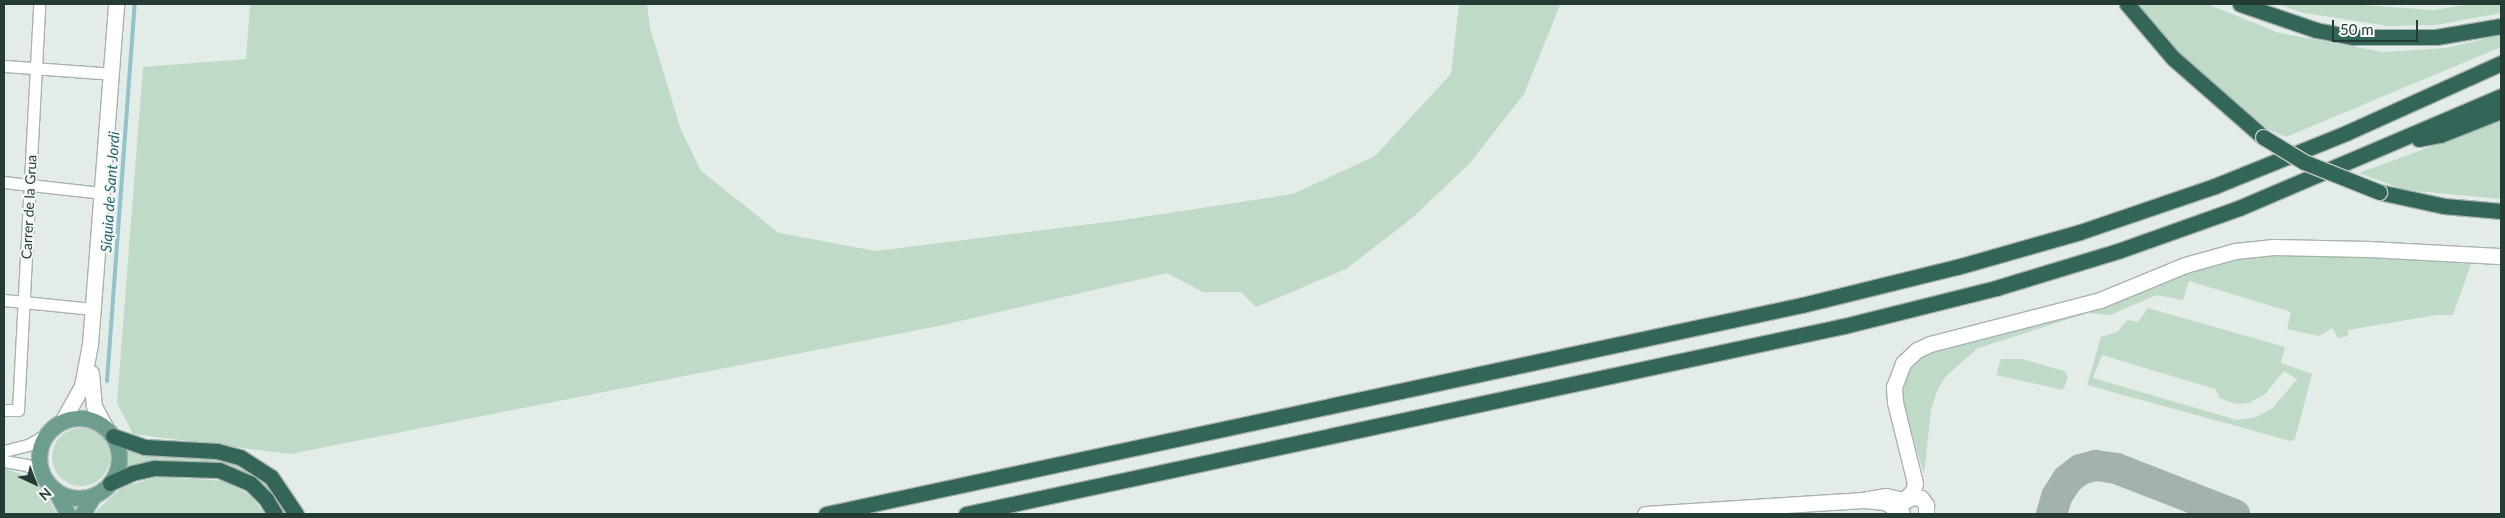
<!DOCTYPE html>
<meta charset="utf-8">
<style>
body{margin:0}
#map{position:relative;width:2505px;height:518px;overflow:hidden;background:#e4ece8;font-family:Lato,sans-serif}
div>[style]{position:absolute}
.green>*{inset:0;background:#bfdac6}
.round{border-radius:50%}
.stream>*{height:4px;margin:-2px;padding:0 2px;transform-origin:2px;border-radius:2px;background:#92c3cb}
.taxiway>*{height:31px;margin:-15.5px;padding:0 15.5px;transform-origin:15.5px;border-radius:15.5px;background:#a2b2ac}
.roads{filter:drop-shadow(1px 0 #a7b3af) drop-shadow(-1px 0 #a7b3af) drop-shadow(0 1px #a7b3af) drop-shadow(0 -1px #a7b3af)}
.minor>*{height:11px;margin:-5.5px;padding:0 5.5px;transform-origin:5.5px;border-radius:5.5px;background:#fff}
.tertiary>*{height:15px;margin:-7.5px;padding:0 7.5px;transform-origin:7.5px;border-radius:7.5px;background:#fff}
.primary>*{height:15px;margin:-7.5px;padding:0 7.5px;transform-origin:7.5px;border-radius:7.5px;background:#6d9d8f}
.primary>.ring{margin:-7.5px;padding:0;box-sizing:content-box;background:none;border:15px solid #6d9d8f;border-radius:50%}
.motorway>*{height:15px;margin:-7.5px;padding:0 7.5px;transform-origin:7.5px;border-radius:7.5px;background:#346559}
.bridges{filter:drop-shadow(1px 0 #c2c8c6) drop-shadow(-1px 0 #c2c8c6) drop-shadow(0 1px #c2c8c6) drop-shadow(0 -1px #c2c8c6)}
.motorway-bridge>*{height:15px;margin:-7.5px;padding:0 7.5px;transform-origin:7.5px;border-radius:7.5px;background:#346559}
span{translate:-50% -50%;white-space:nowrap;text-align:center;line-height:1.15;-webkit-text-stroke:4px #f4f9f6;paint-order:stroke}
.street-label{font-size:14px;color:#253b35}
.water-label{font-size:15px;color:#256671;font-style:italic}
.frame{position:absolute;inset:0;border:5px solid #253b35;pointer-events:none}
.north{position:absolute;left:10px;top:458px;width:50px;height:50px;-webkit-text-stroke:4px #f4f9f6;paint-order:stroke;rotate:137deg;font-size:14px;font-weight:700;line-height:20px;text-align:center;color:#253b35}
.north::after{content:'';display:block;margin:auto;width:18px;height:22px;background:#253b35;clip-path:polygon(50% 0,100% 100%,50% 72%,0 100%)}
.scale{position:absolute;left:2332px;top:20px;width:86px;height:22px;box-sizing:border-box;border:2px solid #253b35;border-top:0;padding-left:6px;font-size:15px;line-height:18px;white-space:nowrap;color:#253b35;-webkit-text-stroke:4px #f4f9f6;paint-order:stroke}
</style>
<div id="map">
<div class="green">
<i style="clip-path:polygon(250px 4px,647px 4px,650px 28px,681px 130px,701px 171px,779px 233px,876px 251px,1123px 220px,1293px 194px,1375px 156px,1451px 74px,1459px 4px,1560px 5px,1524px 94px,1469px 164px,1411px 219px,1346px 269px,1256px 307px,1241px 292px,1203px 292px,1167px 273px,943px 325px,290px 454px,133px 434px,117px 403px,143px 67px,246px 59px)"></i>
<i style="clip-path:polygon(2137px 4px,2207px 4px,2279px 33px,2383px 52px,2446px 48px,2501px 35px,2501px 47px,2286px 137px,2268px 129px,2183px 57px)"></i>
<i style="clip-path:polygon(2277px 4px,2348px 4px,2434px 10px,2470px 4px,2501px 4px,2501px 13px,2436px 25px,2389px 26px,2304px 13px)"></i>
<i style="clip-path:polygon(2501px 121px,2501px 199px,2405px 190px,2359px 173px)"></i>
<i style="clip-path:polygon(2309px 253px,2445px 258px,2444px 262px,2471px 264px,2453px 315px,2436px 315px,2348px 330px,2348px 336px,2338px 338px,2332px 328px,2319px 336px,2287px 329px,2291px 312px,2189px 281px,2183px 300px,2157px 295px,2110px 315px,2088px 313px,1978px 348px,1946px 376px,1938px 389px,1931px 409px,1924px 475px,1902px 398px,1908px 372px,1923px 356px,1952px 345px,2115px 302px,2168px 277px,2218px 261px,2256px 255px,2308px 257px)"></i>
<i style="clip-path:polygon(evenodd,2148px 308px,2285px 347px,2281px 363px,2312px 374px,2295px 439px,2291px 441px,2087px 385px,2101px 337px,2117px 332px,2128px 320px,2138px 322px,2148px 308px,2102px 355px,2215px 389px,2220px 398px,2236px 404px,2249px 403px,2265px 394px,2284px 371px,2297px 379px,2273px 408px,2256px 417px,2237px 420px,2093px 378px,2102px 355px)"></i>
<i style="clip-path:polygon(2001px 359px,2022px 359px,2064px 371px,2068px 377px,2063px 390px,1996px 375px)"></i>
<i class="round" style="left:52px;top:428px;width:58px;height:58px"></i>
<i style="clip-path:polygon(128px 450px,143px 456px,213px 459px,238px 464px,267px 484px,288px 514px,282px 514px,256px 479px,236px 469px,225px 465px,125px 468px)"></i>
<i style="clip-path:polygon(4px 468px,23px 475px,43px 489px,57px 514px,4px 514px)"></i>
<i style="clip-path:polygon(158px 477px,226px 481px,251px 496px,265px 514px,93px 514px,122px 487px)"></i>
</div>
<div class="stream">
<i style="left:107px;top:381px;width:378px;rotate:-85.8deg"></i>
</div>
<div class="taxiway">
<i style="left:2051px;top:514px;width:19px;rotate:-74deg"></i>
<i style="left:2056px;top:496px;width:20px;rotate:-57deg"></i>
<i style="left:2067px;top:479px;width:16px;rotate:-38deg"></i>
<i style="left:2080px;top:469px;width:16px;rotate:-15deg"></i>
<i style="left:2095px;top:465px;width:21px;rotate:8deg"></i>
<i style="left:2116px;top:468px;width:127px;rotate:21.3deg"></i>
</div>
<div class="roads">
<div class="minor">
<i style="left:4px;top:66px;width:108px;rotate:4.2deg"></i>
<i style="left:4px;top:182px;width:99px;rotate:6.4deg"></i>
<i style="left:4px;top:300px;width:89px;rotate:5.8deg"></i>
<i style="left:4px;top:410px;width:14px"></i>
<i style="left:18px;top:410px;width:407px;rotate:-87deg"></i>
<i style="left:4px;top:451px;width:25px;rotate:-14deg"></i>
<i style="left:28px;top:445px;width:22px;rotate:-30deg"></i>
<i style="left:4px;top:461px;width:23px;rotate:10deg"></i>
<i style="left:27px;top:465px;width:24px;rotate:38deg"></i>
</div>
<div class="tertiary">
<i style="left:91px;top:373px;width:33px;rotate:85deg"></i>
<i style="left:94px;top:406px;width:24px;rotate:62deg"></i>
<i style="left:62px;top:422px;width:41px;rotate:-60.9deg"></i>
<i style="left:82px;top:386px;width:43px;rotate:-79.2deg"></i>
<i style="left:90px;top:344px;width:341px;rotate:-85.6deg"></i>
<i style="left:1863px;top:500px;width:23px;rotate:-10deg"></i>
<i style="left:1886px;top:496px;width:18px;rotate:13deg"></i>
<i style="left:1904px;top:500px;width:13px;rotate:-45deg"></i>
<i style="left:1913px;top:491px;width:8px;rotate:-76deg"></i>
<i style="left:1915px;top:483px;width:83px;rotate:-103.9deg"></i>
<i style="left:1895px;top:402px;width:15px;rotate:-94deg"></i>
<i style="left:1894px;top:387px;width:26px;rotate:-69deg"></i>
<i style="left:1903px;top:363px;width:19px;rotate:-43deg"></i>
<i style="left:1917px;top:350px;width:14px;rotate:-25deg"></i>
<i style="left:1930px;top:344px;width:176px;rotate:-14.5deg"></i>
<i style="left:2100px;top:300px;width:92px;rotate:-22.4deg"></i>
<i style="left:2185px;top:265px;width:52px;rotate:-15.6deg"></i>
<i style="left:2235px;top:251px;width:39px;rotate:-6deg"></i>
<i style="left:2274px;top:247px;width:93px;rotate:1.2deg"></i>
<i style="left:2367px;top:249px;width:134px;rotate:3deg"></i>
<i style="left:1905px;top:501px;width:8px;rotate:-30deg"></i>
<i style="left:1912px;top:497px;width:9px;rotate:6deg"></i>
<i style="left:1921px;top:498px;width:9px;rotate:54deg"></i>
<i style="left:1926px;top:505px;width:9px;rotate:90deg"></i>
<i style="left:1645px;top:514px;width:218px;rotate:-3.7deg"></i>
<i style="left:1863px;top:500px;width:22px;rotate:5deg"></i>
<i style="left:1885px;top:502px;width:20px;rotate:33deg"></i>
</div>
<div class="primary">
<i class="ring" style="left:39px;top:418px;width:65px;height:65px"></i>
<i style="left:55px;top:490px;width:27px;rotate:62deg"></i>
<i style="left:82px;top:514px;width:22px;rotate:-58deg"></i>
</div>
<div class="motorway">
<i style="left:2127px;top:4px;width:71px;rotate:49.6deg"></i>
<i style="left:2173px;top:58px;width:120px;rotate:41.3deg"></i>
<i style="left:2240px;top:4px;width:80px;rotate:18.9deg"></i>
<i style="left:2316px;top:30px;width:38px;rotate:11deg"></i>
<i style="left:2353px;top:37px;width:83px"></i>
<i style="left:2436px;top:37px;width:66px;rotate:-9.6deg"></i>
<i style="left:2419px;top:139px;width:21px;rotate:-11deg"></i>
<i style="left:2440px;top:135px;width:66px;rotate:-21.5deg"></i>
<i style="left:2379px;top:192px;width:66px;rotate:12.2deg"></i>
<i style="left:2444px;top:206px;width:57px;rotate:5deg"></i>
<i style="left:113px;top:436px;width:34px;rotate:19deg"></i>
<i style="left:145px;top:447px;width:72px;rotate:3.2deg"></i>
<i style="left:217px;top:451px;width:24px;rotate:15deg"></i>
<i style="left:240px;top:457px;width:37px;rotate:33deg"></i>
<i style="left:271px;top:477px;width:45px;rotate:56deg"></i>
<i style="left:110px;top:483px;width:24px;rotate:-24deg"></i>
<i style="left:132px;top:473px;width:23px;rotate:-13deg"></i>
<i style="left:154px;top:468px;width:65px;rotate:1.8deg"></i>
<i style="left:219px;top:470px;width:34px;rotate:23deg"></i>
<i style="left:250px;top:483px;width:23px;rotate:45deg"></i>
<i style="left:266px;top:499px;width:17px;rotate:59deg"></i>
<i style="left:826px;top:514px;width:998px;rotate:-12.09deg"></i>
<i style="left:1802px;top:305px;width:160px;rotate:-13.8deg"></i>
<i style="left:1957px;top:267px;width:128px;rotate:-15.9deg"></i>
<i style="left:2080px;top:232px;width:143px;rotate:-18.8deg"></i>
<i style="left:2215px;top:186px;width:141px;rotate:-22deg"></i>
<i style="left:2346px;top:133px;width:170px;rotate:-24.3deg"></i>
<i style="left:966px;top:514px;width:898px;rotate:-12.09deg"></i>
<i style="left:1844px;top:326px;width:157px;rotate:-14deg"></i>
<i style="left:1996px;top:288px;width:127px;rotate:-16.9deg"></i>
<i style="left:2118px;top:251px;width:128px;rotate:-19.6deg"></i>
<i style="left:2239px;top:208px;width:285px;rotate:-23.1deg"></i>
</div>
</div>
<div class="bridges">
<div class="motorway-bridge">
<i style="left:2263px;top:137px;width:48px;rotate:31.4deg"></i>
<i style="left:2304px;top:162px;width:81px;rotate:21.8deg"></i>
</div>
</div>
<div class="street-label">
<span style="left:29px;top:207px;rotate:-87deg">Carrer de la Grua</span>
</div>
<div class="water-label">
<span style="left:110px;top:192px;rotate:-86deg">Síquia de Sant Jordi</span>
</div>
<div class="frame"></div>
<div class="north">N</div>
<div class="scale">50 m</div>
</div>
